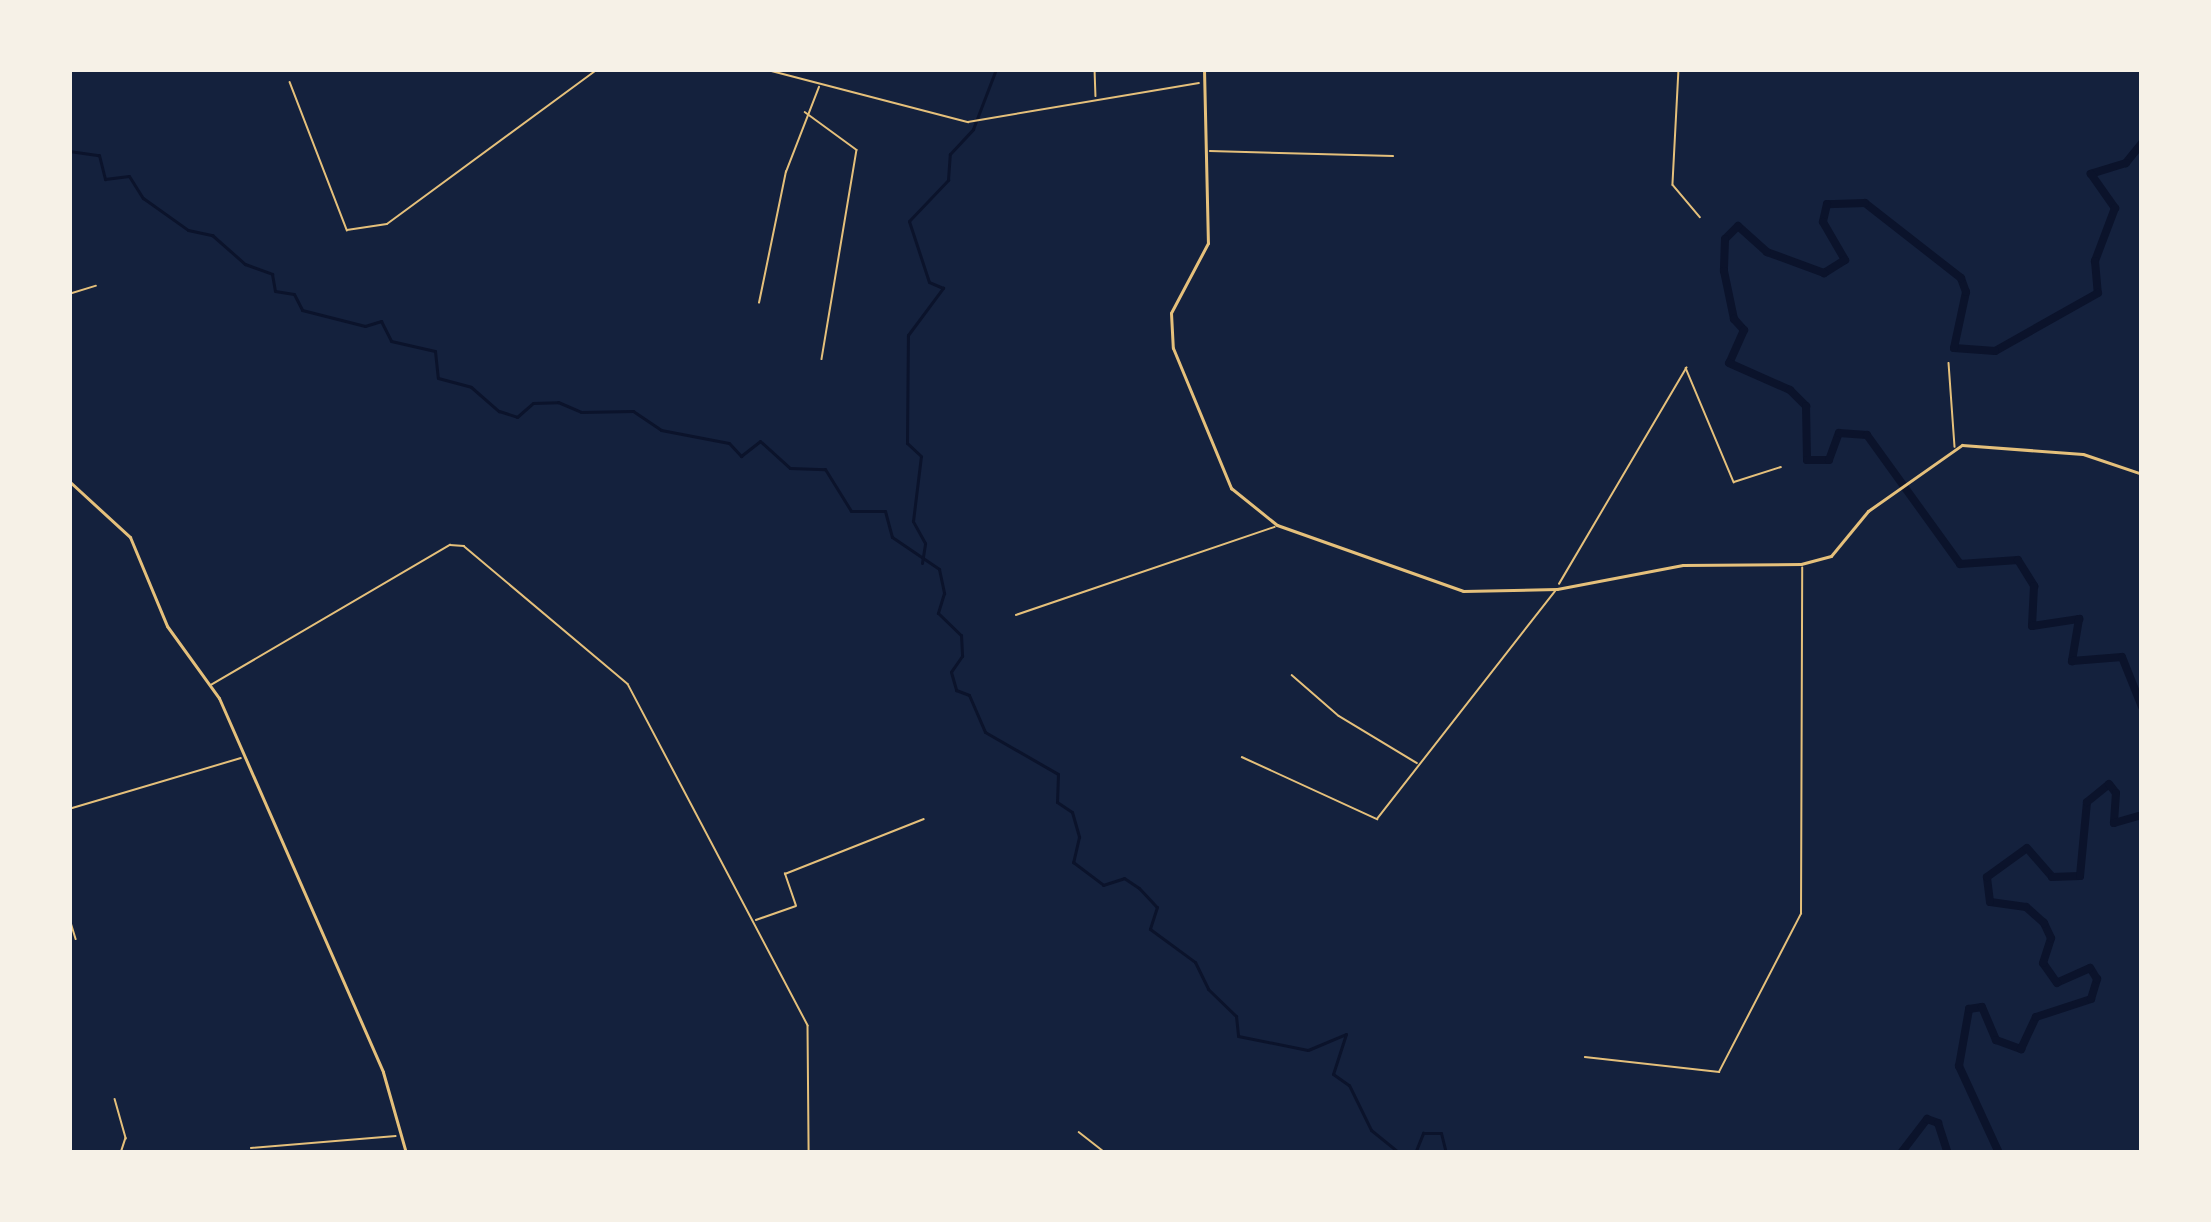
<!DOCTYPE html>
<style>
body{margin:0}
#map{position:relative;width:2211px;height:1222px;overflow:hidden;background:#14213d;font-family:"Exo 2",sans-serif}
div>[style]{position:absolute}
.stream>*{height:3px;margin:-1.5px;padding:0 1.5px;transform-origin:1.5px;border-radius:1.5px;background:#0b132b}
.river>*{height:8px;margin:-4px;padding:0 4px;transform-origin:4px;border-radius:4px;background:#0b132b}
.minor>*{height:1.5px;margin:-0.75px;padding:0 0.75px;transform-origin:0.75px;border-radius:0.75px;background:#e5c07b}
.tertiary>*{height:3px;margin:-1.5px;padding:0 1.5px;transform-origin:1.5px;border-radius:1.5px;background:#e5c07b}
span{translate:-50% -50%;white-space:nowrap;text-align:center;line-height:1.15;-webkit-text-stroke:9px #f6f1e7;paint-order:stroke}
.frame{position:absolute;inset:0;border:72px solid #f6f1e7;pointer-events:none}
</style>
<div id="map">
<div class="stream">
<i style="left:69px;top:151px;width:30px;rotate:8deg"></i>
<i style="left:99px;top:155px;width:25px;rotate:76deg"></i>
<i style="left:105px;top:179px;width:24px;rotate:-7deg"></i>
<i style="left:129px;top:176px;width:26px;rotate:58deg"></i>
<i style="left:143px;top:198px;width:55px;rotate:35.4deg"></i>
<i style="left:188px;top:230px;width:25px;rotate:12deg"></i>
<i style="left:212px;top:235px;width:44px;rotate:41.3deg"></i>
<i style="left:245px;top:264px;width:29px;rotate:20deg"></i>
<i style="left:272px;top:274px;width:17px;rotate:80deg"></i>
<i style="left:275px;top:291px;width:19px;rotate:9deg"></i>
<i style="left:294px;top:294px;width:18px;rotate:63deg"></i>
<i style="left:302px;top:310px;width:65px;rotate:14.3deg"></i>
<i style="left:365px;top:326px;width:17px;rotate:-17deg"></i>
<i style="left:381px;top:321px;width:22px;rotate:63deg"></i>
<i style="left:391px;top:341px;width:45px;rotate:12.8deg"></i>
<i style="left:435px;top:351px;width:27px;rotate:84deg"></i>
<i style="left:438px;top:378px;width:34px;rotate:15deg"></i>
<i style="left:471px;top:387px;width:37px;rotate:41deg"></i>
<i style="left:499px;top:411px;width:19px;rotate:18deg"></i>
<i style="left:517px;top:417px;width:21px;rotate:-41deg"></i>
<i style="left:533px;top:403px;width:25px;rotate:-2deg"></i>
<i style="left:558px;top:402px;width:25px;rotate:23deg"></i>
<i style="left:581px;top:412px;width:52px;rotate:-1.1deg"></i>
<i style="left:633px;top:411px;width:34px;rotate:34deg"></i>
<i style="left:661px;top:430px;width:69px;rotate:10.8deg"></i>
<i style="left:729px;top:443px;width:18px;rotate:47deg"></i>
<i style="left:741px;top:456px;width:24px;rotate:-38deg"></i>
<i style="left:760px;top:441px;width:40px;rotate:42deg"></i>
<i style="left:790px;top:468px;width:35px;rotate:2deg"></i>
<i style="left:825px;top:469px;width:49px;rotate:58.2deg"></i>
<i style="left:851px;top:511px;width:34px"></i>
<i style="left:885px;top:511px;width:27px;rotate:75deg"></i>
<i style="left:892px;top:537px;width:57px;rotate:34.2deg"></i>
<i style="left:939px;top:569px;width:25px;rotate:78deg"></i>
<i style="left:944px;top:593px;width:21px;rotate:107deg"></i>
<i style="left:938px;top:613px;width:32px;rotate:44deg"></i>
<i style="left:961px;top:635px;width:21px;rotate:87deg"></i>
<i style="left:962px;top:656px;width:19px;rotate:125deg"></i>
<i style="left:951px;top:672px;width:19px;rotate:74deg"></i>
<i style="left:956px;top:690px;width:14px;rotate:21deg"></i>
<i style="left:969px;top:695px;width:40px;rotate:66.6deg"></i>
<i style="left:985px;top:732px;width:84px;rotate:29.9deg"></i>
<i style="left:1058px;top:774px;width:28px;rotate:92deg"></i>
<i style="left:1057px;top:802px;width:18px;rotate:34deg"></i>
<i style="left:1072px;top:812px;width:26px;rotate:74deg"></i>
<i style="left:1079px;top:837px;width:26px;rotate:103deg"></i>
<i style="left:1073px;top:862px;width:38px;rotate:37deg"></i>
<i style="left:1103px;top:885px;width:22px;rotate:-18deg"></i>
<i style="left:1124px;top:878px;width:18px;rotate:34deg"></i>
<i style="left:1139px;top:888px;width:26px;rotate:47deg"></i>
<i style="left:1157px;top:907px;width:23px;rotate:108deg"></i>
<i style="left:1150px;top:929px;width:56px;rotate:36.3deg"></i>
<i style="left:1195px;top:962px;width:30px;rotate:64deg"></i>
<i style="left:1208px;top:989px;width:39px;rotate:44deg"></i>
<i style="left:1236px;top:1016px;width:20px;rotate:84deg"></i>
<i style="left:1238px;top:1036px;width:71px;rotate:11.3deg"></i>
<i style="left:1308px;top:1050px;width:41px;rotate:-22.8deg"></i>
<i style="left:1346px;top:1034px;width:42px;rotate:108deg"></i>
<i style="left:1333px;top:1074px;width:19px;rotate:35deg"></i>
<i style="left:1349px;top:1085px;width:50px;rotate:63.9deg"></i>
<i style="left:1371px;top:1130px;width:36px;rotate:39deg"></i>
<i style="left:922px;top:563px;width:20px;rotate:-81deg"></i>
<i style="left:925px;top:543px;width:25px;rotate:-119deg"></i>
<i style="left:913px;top:521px;width:65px;rotate:-83deg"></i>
<i style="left:921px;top:456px;width:19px;rotate:-137deg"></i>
<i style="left:907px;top:443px;width:108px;rotate:-89.5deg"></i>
<i style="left:908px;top:335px;width:59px;rotate:-53.3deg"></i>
<i style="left:943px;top:288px;width:15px;rotate:-157deg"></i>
<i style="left:929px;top:282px;width:64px;rotate:-108.2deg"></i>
<i style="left:909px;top:221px;width:57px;rotate:-46.4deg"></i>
<i style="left:948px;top:180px;width:26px;rotate:-86deg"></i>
<i style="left:950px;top:154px;width:34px;rotate:-47deg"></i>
<i style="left:973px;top:129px;width:64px;rotate:-69deg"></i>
<i style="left:1415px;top:1153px;width:22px;rotate:-68deg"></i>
<i style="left:1423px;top:1133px;width:18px"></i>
<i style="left:1441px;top:1133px;width:21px;rotate:76deg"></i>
<i style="left:2003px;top:1153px;width:19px"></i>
</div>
<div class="river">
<i style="left:2142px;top:143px;width:26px;rotate:129deg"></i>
<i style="left:2126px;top:163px;width:37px;rotate:163deg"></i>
<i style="left:2091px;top:174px;width:42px;rotate:54.8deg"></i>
<i style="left:2115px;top:208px;width:57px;rotate:110.7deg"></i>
<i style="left:2095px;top:261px;width:32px;rotate:85deg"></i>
<i style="left:2098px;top:293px;width:118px;rotate:150.6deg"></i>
<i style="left:1995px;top:351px;width:41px;rotate:-175.8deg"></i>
<i style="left:1954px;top:348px;width:57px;rotate:-77.9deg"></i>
<i style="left:1966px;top:292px;width:15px;rotate:-110deg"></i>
<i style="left:1961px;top:278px;width:122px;rotate:-142deg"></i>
<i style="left:1865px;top:203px;width:38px;rotate:178deg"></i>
<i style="left:1827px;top:204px;width:18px;rotate:103deg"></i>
<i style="left:1823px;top:222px;width:44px;rotate:59.9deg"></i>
<i style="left:1845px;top:260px;width:25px;rotate:148deg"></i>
<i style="left:1824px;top:273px;width:61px;rotate:-159.8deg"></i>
<i style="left:1767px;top:252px;width:39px;rotate:-138deg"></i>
<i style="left:1738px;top:226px;width:18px;rotate:135deg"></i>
<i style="left:1725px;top:239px;width:32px;rotate:92deg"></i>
<i style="left:1724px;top:271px;width:49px;rotate:78.2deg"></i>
<i style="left:1734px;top:319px;width:15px;rotate:48deg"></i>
<i style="left:1744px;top:330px;width:36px;rotate:114deg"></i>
<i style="left:1729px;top:363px;width:67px;rotate:23.9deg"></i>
<i style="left:1790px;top:390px;width:23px;rotate:45deg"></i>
<i style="left:1806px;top:406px;width:54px;rotate:88.9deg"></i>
<i style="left:1807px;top:460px;width:22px"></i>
<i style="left:1829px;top:460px;width:29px;rotate:-70deg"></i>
<i style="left:1839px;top:433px;width:28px;rotate:4deg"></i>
<i style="left:1867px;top:435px;width:159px;rotate:54.2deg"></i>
<i style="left:1960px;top:564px;width:58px;rotate:-3.9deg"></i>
<i style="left:2018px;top:560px;width:31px;rotate:58deg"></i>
<i style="left:2034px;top:586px;width:40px;rotate:92.9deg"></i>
<i style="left:2032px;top:626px;width:48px;rotate:-8.5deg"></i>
<i style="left:2079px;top:619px;width:43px;rotate:99.5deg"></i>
<i style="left:2072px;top:661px;width:50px;rotate:-4.6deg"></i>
<i style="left:2122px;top:657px;width:54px;rotate:68.2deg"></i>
<i style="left:1901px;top:1153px;width:43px;rotate:-52.6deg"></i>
<i style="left:1927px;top:1119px;width:12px;rotate:20deg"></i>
<i style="left:1938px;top:1123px;width:32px;rotate:72deg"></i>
<i style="left:1999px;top:1153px;width:96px;rotate:-114.7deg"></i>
<i style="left:1959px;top:1066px;width:58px;rotate:-80deg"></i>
<i style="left:1969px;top:1009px;width:13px;rotate:-9deg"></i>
<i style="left:1982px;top:1007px;width:36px;rotate:67deg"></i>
<i style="left:1996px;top:1040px;width:27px;rotate:20deg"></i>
<i style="left:2021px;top:1049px;width:35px;rotate:-65deg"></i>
<i style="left:2036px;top:1017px;width:58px;rotate:-18.1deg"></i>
<i style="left:2091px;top:999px;width:21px;rotate:-73deg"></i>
<i style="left:2097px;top:979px;width:13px;rotate:-122deg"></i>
<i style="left:2090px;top:968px;width:36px;rotate:156deg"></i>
<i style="left:2057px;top:983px;width:24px;rotate:-125deg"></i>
<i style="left:2043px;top:963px;width:26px;rotate:-72deg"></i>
<i style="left:2051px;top:938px;width:17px;rotate:-115deg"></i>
<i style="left:2044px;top:923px;width:24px;rotate:-138deg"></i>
<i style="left:2026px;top:907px;width:36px;rotate:-172deg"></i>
<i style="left:1990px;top:902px;width:25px;rotate:-97deg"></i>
<i style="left:1987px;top:877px;width:49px;rotate:-35.9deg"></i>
<i style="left:2027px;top:848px;width:38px;rotate:49deg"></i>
<i style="left:2052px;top:877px;width:28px;rotate:-2deg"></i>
<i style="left:2080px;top:876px;width:74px;rotate:-84.6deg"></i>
<i style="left:2087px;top:802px;width:28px;rotate:-39deg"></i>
<i style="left:2109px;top:784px;width:11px;rotate:52deg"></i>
<i style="left:2116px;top:793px;width:30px;rotate:94deg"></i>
<i style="left:2114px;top:823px;width:29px;rotate:-16deg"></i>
</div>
<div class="minor">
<i style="left:764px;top:69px;width:211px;rotate:14.6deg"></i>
<i style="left:968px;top:122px;width:234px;rotate:-9.6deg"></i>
<i style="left:1095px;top:69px;width:27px;rotate:88deg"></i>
<i style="left:1679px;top:69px;width:116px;rotate:93deg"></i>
<i style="left:1673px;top:185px;width:42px;rotate:49.8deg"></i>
<i style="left:290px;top:82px;width:159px;rotate:68.9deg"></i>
<i style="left:347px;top:230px;width:40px;rotate:-8.5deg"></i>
<i style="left:387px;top:224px;width:262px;rotate:-36.3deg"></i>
<i style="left:805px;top:112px;width:64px;rotate:36.2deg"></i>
<i style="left:857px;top:150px;width:212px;rotate:99.5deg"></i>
<i style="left:1210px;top:151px;width:183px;rotate:1.6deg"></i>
<i style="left:69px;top:294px;width:28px;rotate:-17deg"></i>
<i style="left:759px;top:303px;width:134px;rotate:-78.4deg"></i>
<i style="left:786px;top:172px;width:91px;rotate:-68.8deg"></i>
<i style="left:1949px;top:363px;width:84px;rotate:85.9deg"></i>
<i style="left:1559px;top:584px;width:251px;rotate:-59.5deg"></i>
<i style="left:1686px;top:368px;width:124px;rotate:67.2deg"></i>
<i style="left:1734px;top:482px;width:49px;rotate:-17.7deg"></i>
<i style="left:1016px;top:615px;width:273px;rotate:-18.8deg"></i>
<i style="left:1292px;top:675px;width:62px;rotate:41.1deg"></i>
<i style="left:1339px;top:716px;width:91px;rotate:31.1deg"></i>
<i style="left:211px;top:685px;width:277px;rotate:-30.4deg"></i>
<i style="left:450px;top:545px;width:14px;rotate:4deg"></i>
<i style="left:464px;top:546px;width:214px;rotate:40.1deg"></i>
<i style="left:628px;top:684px;width:386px;rotate:62.2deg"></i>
<i style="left:808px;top:1026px;width:127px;rotate:89.5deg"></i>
<i style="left:1242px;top:757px;width:149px;rotate:24.7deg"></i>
<i style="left:1377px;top:819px;width:289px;rotate:-52deg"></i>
<i style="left:69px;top:809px;width:179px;rotate:-16.5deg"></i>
<i style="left:69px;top:916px;width:24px;rotate:73deg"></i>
<i style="left:756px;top:920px;width:42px;rotate:-19.3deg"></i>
<i style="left:796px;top:906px;width:34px;rotate:-109deg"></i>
<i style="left:785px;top:874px;width:149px;rotate:-21.6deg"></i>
<i style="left:1585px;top:1057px;width:135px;rotate:6.4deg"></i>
<i style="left:1719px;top:1072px;width:178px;rotate:-62.6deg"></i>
<i style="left:1801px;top:914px;width:346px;rotate:-89.8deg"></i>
<i style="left:115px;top:1099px;width:41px;rotate:74.2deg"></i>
<i style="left:126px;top:1138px;width:16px;rotate:108deg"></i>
<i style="left:1079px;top:1132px;width:34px;rotate:38deg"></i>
<i style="left:251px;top:1148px;width:145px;rotate:-4.7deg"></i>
</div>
<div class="tertiary">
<i style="left:1204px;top:69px;width:174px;rotate:88.7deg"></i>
<i style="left:1208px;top:243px;width:79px;rotate:117.9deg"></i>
<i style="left:1171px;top:313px;width:35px;rotate:87deg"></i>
<i style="left:1173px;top:348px;width:152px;rotate:67.5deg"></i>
<i style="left:1231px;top:488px;width:59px;rotate:38.8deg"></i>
<i style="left:1277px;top:525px;width:197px;rotate:19.5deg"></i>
<i style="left:1463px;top:591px;width:94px;rotate:-1.2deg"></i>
<i style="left:1557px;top:589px;width:128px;rotate:-10.8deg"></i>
<i style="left:1683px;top:565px;width:118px;rotate:-0.5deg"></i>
<i style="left:1801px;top:564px;width:31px;rotate:-15deg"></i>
<i style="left:1831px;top:556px;width:58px;rotate:-50.6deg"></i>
<i style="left:1868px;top:511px;width:115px;rotate:-35.1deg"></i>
<i style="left:1962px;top:445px;width:121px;rotate:4.3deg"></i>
<i style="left:2083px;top:454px;width:62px;rotate:18.7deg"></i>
<i style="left:69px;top:481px;width:83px;rotate:42.6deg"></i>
<i style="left:130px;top:537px;width:96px;rotate:67.4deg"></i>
<i style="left:167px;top:626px;width:89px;rotate:54.2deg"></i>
<i style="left:219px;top:698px;width:408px;rotate:66.3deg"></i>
<i style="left:383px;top:1072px;width:84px;rotate:74.1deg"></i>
</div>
<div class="frame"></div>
</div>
